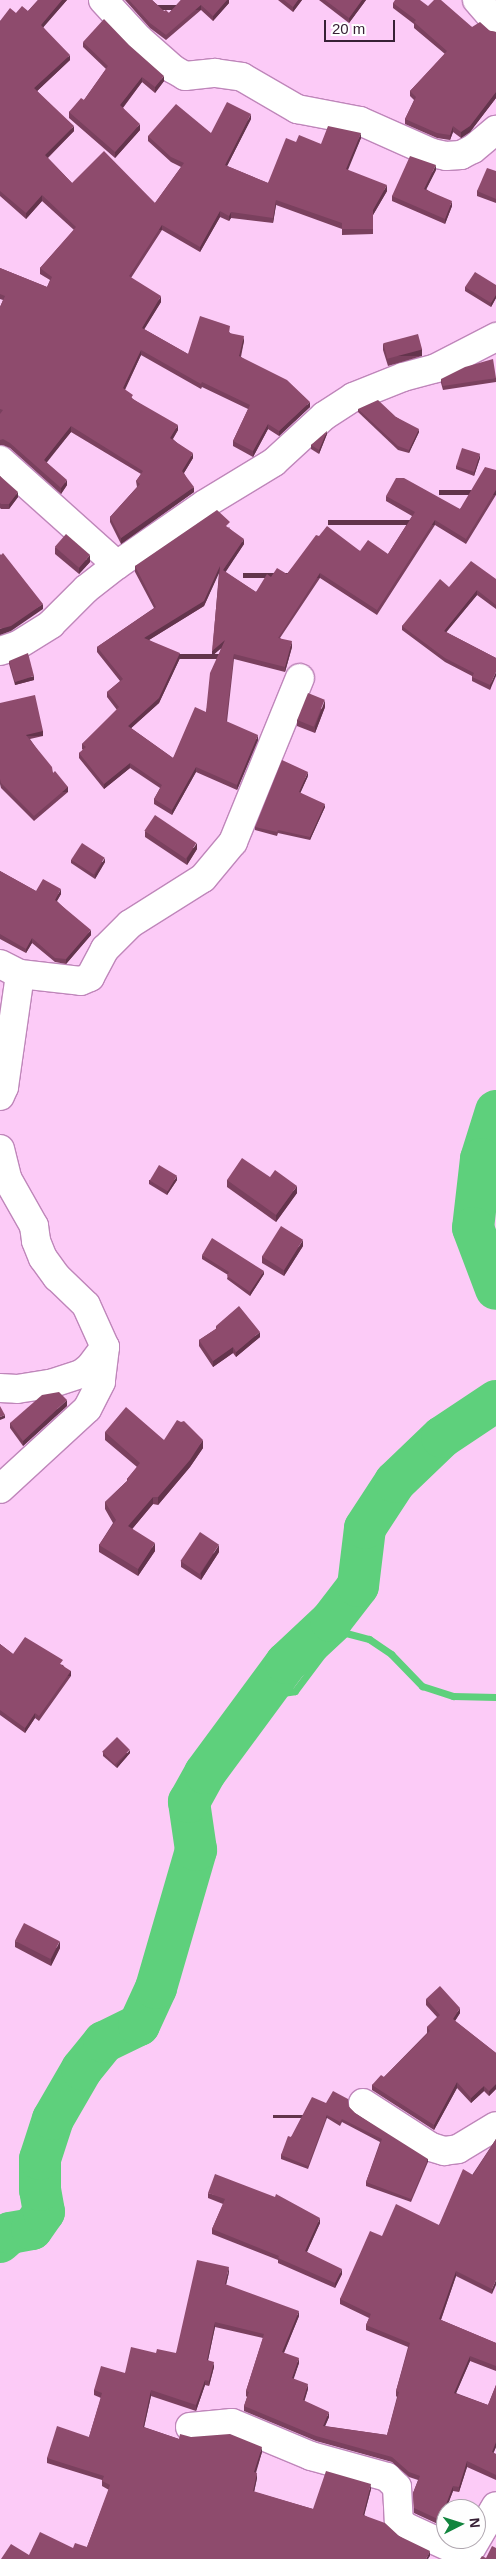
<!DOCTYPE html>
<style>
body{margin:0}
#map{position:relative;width:496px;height:2559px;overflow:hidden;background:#fccbf7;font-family:Helvetica,sans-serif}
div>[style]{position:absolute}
.stream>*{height:7px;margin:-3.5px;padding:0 3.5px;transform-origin:3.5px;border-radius:3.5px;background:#5ed07c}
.river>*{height:42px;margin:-21px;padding:0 21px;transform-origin:21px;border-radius:21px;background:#5ed07c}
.roads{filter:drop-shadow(1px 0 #bf86ba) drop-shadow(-1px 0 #bf86ba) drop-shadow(0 1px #bf86ba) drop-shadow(0 -1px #bf86ba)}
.minor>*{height:28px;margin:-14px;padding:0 14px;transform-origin:14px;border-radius:14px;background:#fff}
.wall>*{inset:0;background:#7a405e}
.shaded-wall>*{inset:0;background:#63344c;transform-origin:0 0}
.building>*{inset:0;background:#8e4b6d;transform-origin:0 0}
span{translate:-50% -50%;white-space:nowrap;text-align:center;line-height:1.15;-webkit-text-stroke:5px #fefefe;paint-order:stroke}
.north{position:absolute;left:436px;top:2499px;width:50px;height:50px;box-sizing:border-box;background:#fefefe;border:1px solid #aea5ae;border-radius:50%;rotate:85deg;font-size:14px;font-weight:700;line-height:20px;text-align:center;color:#372035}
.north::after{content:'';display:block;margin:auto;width:18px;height:22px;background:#12853e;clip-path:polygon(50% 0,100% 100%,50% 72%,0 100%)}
.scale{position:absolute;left:324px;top:20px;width:71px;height:22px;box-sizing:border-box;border:2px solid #372035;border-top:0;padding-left:6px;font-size:15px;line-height:18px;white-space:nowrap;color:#372035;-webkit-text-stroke:4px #fefefe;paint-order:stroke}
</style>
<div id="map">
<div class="stream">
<i style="left:261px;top:1696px;width:34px;rotate:-8deg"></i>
<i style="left:295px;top:1691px;width:45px;rotate:-53.1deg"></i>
<i style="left:322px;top:1655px;width:33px;rotate:-43deg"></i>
<i style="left:346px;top:1633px;width:24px;rotate:15deg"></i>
<i style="left:369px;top:1639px;width:27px;rotate:34deg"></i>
<i style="left:391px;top:1654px;width:45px;rotate:45.9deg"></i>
<i style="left:422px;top:1686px;width:33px;rotate:18deg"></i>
<i style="left:453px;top:1696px;width:43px;rotate:1.3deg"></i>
</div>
<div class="river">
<i style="left:496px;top:1111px;width:50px;rotate:107.4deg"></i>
<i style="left:481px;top:1159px;width:69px;rotate:96.6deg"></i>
<i style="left:473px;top:1228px;width:65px;rotate:69.3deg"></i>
<i style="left:0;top:2242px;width:13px;rotate:-42deg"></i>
<i style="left:10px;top:2233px;width:22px;rotate:-10deg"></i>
<i style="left:32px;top:2229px;width:21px;rotate:-55deg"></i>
<i style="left:44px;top:2212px;width:22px;rotate:-100deg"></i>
<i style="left:40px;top:2190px;width:31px;rotate:-90deg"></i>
<i style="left:40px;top:2159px;width:42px;rotate:-72deg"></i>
<i style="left:53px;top:2119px;width:58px;rotate:-59.9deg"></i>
<i style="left:82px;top:2069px;width:35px;rotate:-51deg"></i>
<i style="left:104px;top:2042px;width:39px;rotate:-26deg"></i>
<i style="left:139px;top:2025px;width:41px;rotate:-65.3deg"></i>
<i style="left:156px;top:1988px;width:144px;rotate:-73.8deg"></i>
<i style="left:196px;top:1850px;width:49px;rotate:-98.3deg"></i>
<i style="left:189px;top:1802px;width:33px;rotate:-61deg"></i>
<i style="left:205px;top:1773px;width:137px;rotate:-53.6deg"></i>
<i style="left:286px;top:1663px;width:62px;rotate:-43deg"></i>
<i style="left:331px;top:1621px;width:44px;rotate:-52.4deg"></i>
<i style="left:358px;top:1586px;width:58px;rotate:-83.1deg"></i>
<i style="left:365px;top:1528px;width:55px;rotate:-56.9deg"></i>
<i style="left:395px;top:1482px;width:65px;rotate:-43.8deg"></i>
<i style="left:442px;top:1437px;width:65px;rotate:-33.7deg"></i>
</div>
<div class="roads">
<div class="minor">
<i style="left:103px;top:0;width:53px;rotate:47.3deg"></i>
<i style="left:139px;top:39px;width:45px;rotate:41.4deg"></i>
<i style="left:173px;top:69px;width:14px;rotate:30deg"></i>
<i style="left:185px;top:76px;width:30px;rotate:-6deg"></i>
<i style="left:215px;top:73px;width:27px;rotate:8deg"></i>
<i style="left:242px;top:77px;width:64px;rotate:30.2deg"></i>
<i style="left:297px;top:109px;width:64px;rotate:10.8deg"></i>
<i style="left:360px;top:121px;width:79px;rotate:24deg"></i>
<i style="left:432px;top:153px;width:14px;rotate:12deg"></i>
<i style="left:446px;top:156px;width:15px;rotate:-4deg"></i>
<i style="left:461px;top:155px;width:13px;rotate:-27deg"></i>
<i style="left:473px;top:149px;width:30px;rotate:-40deg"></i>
<i style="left:477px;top:0;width:29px;rotate:49deg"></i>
<i style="left:0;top:460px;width:157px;rotate:41.9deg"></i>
<i style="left:0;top:651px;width:19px;rotate:-18deg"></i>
<i style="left:18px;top:645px;width:39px;rotate:-32deg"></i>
<i style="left:51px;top:624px;width:49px;rotate:-45deg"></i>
<i style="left:86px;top:589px;width:39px;rotate:-38deg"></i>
<i style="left:117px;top:565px;width:107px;rotate:-34.7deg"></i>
<i style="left:205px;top:504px;width:81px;rotate:-31.3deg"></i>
<i style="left:274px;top:462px;width:68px;rotate:-42.6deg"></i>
<i style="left:324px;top:416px;width:35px;rotate:-33deg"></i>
<i style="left:353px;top:397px;width:54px;rotate:-21.8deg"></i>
<i style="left:403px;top:377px;width:34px;rotate:-15deg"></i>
<i style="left:436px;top:368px;width:68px;rotate:-27.3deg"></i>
<i style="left:0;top:964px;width:22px;rotate:27deg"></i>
<i style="left:20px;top:974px;width:61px;rotate:6.5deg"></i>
<i style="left:81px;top:981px;width:10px;rotate:-24deg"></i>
<i style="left:90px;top:977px;width:32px;rotate:-62deg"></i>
<i style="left:105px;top:949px;width:35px;rotate:-45deg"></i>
<i style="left:130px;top:924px;width:86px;rotate:-32.2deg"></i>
<i style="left:203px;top:878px;width:47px;rotate:-50.2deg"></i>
<i style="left:233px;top:842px;width:177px;rotate:-67.8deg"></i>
<i style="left:0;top:1096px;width:10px;rotate:-66deg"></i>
<i style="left:4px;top:1087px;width:114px;rotate:-81.9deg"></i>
<i style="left:0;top:1149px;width:32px;rotate:76deg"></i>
<i style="left:8px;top:1180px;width:53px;rotate:60.5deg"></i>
<i style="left:34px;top:1226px;width:15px;rotate:82deg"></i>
<i style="left:36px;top:1241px;width:18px;rotate:68deg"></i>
<i style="left:43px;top:1258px;width:24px;rotate:54deg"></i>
<i style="left:57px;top:1277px;width:40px;rotate:44deg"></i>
<i style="left:86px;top:1305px;width:46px;rotate:65.7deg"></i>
<i style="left:105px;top:1347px;width:35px;rotate:97deg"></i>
<i style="left:101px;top:1382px;width:30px;rotate:117deg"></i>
<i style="left:87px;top:1409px;width:118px;rotate:137.4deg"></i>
<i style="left:0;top:1388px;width:17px;rotate:3deg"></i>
<i style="left:17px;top:1389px;width:33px;rotate:-9deg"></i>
<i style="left:50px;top:1384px;width:33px;rotate:-18deg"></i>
<i style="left:81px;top:1374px;width:11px;rotate:-38deg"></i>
<i style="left:90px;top:1367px;width:25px;rotate:-53deg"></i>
<i style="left:363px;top:2103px;width:81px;rotate:32.9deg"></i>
<i style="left:431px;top:2147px;width:14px;rotate:17deg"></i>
<i style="left:444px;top:2151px;width:14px;rotate:-8deg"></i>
<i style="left:458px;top:2149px;width:44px;rotate:-31.2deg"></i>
<i style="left:190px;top:2427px;width:42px;rotate:-5.4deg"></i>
<i style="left:232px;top:2423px;width:86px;rotate:22.7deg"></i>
<i style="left:311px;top:2456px;width:79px;rotate:15.4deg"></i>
<i style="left:387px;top:2477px;width:14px;rotate:45deg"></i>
<i style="left:397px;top:2487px;width:34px;rotate:87deg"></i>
<i style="left:399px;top:2521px;width:9px;rotate:41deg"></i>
<i style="left:406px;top:2527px;width:67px;rotate:24.7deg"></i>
<i style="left:465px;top:2559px;width:61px;rotate:-59.7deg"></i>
</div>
</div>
<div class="wall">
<i style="clip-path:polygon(38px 0,67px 0,43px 27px,70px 60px,37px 91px,74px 131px,48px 158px,72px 183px,155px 203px,181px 167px,171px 162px,148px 141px,148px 136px,211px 133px,251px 119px,227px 166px,268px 183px,296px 142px,321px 144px,361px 138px,347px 170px,387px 191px,373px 215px,373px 234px,342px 235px,342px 229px,276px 205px,273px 223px,231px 218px,229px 221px,220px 217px,200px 252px,162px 230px,131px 278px,161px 302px,144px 329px,188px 354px,230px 332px,230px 333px,244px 341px,241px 357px,310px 407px,279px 436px,268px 429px,253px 457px,233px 446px,233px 441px,248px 409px,202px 387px,201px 389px,141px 355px,125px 390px,133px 399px,178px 430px,173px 439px,193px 458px,184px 473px,194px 492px,121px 544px,110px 522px,110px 517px,137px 487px,136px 481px,141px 474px,71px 432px,46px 462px,67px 485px,61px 494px,10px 448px,3px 445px,0 445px,0 307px,3px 300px,0 299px,0 268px,47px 287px,50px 280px,40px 274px,40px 268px,74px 230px,42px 201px,26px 219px,0 196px,0 21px,16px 13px,28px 11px)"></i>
<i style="clip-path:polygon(125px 0,152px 0,164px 11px,169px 13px,181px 0,229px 0,229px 3px,213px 21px,201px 10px,166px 40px,150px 28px)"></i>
<i style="clip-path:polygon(278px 0,302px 0,293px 12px)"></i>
<i style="clip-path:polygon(319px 0,366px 0,349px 23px)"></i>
<i style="clip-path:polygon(393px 3px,428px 6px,472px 27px,496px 32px,496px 98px,470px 132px,461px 138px,453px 132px,450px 140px,437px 138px,405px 124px,405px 119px,414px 100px,410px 96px,410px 91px,445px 54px,414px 28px,414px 24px,393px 8px)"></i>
<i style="clip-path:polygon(83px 42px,164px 81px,155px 93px,142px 82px,123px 108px,140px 130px,115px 158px,69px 118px,69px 112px,84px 100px,106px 69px,83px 47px)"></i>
<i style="clip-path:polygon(436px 170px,426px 189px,452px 206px,445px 224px,392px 201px,392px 196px)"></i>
<i style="clip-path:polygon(496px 171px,496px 203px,477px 196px,477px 191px)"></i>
<i style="clip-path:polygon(496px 285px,496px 298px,491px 307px,465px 291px,465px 287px)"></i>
<i style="clip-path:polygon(383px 344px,422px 356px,388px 366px,383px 350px)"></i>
<i style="clip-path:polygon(496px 378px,496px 382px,443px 390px,441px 383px,441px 379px)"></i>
<i style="clip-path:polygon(358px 409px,396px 417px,419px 432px,409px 453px,398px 450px,358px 412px)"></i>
<i style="clip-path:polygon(327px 434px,319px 454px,311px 449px,311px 445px)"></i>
<i style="clip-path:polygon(480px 458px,474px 476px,456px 469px,456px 466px)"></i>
<i style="clip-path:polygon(evenodd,496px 470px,496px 495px,466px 544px,435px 525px,377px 615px,320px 578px,280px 638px,292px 647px,285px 672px,234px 659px,227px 722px,258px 740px,237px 790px,196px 772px,172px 815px,154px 804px,154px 799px,160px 788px,130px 768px,104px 789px,79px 758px,79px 753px,83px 750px,82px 749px,82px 744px,117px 710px,107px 697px,107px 692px,120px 681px,97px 652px,97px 647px,154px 608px,135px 572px,135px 566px,230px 527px,229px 528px,244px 544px,225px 572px,256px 592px,271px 577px,287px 574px,319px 536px,360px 551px,388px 554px,412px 516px,386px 501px,386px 496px,460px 509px,496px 470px,219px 572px,212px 656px,221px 648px,206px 712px,173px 758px,131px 728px,159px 703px,180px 658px,149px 640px,204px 606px,219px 572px)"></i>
<i style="clip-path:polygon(0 476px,18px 497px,9px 509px,1px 509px,0 508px)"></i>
<i style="clip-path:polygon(55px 547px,90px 562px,79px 574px,55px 554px)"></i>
<i style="clip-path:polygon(496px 579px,496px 609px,477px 595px,446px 632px,496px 658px,490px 690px,472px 681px,472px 676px,445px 662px,402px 630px,402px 626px,449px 587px)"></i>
<i style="clip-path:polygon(9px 661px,34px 680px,15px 685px,9px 664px)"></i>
<i style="clip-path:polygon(0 703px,43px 736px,30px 739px,53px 773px,68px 792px,34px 821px,1px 788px,0 784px)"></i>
<i style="clip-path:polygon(325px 707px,315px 733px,297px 726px,297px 720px)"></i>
<i style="clip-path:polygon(308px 776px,300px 793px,325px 807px,310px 840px,278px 833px,277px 836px,255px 830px,255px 827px)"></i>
<i style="clip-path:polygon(145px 831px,197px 849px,187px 865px,145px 837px)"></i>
<i style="clip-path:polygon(71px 860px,105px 862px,95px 879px,71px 863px)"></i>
<i style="clip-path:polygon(0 871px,36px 891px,61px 894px,57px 901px,91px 935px,66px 964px,55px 962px,32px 943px,26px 953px,0 939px)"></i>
<i style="clip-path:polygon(270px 1177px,297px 1193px,276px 1222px,227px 1187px,227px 1180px)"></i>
<i style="clip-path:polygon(149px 1180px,177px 1180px,167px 1195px,149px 1184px)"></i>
<i style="clip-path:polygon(303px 1246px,284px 1276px,262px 1263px,262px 1256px)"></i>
<i style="clip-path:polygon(202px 1255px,264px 1274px,250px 1296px,227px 1279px,228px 1275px,202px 1259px)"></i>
<i style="clip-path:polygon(216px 1326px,260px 1337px,236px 1357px,233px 1353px,213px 1367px,199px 1346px,199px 1340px,216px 1329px)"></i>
<i style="clip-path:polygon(67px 1406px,23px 1446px,10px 1428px,10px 1423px)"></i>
<i style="clip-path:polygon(105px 1432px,164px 1440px,203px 1448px,190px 1467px,158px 1505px,153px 1504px,132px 1529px,155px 1551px,138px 1576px,99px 1552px,99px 1545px,113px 1523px,105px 1509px,105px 1502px,127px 1481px,127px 1479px,137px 1467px,105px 1440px)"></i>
<i style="clip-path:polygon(219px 1552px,201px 1580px,181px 1567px,181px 1561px)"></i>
<i style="clip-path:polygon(0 1644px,13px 1654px,63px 1665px,71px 1676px,39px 1721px,35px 1718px,25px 1733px,0 1715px)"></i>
<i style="clip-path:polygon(103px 1752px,130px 1753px,117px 1768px,103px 1756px)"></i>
<i style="clip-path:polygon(15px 1941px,60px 1948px,51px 1966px,15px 1947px)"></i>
<i style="clip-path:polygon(426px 1999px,460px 2013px,455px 2021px,496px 2053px,496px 2089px,489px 2096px,484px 2091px,471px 2103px,457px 2088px,434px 2130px,372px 2090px,372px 2085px,384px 2077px,427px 2033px,427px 2027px,437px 2017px,426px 2005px)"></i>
<i style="clip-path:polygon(326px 2103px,349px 2107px,355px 2113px,428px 2162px,411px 2202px,366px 2186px,366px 2182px,380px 2142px,342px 2122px,340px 2126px,327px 2118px,308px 2169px,281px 2159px,281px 2155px,291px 2137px)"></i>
<i style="clip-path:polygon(496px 2139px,492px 2294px,456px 2276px,441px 2320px,496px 2343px,496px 2371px,470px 2361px,456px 2393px,488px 2405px,496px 2385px,496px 2447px,493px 2453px,496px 2454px,496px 2480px,467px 2467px,459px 2492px,453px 2491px,440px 2525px,414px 2513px,413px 2493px,418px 2480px,409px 2477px,392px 2462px,316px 2441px,244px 2411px,244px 2406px,247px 2397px,246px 2396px,246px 2391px,263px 2338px,215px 2327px,208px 2360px,214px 2367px,209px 2386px,205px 2385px,196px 2411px,151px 2396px,144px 2427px,179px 2439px,191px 2437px,262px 2452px,256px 2473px,257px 2478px,254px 2492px,313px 2509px,371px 2489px,364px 2515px,399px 2536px,430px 2556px,29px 2555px,87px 2547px,109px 2490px,102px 2486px,102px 2480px,47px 2463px,47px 2458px,89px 2437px,101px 2398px,94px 2395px,94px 2390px,125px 2373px,156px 2353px,176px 2353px,229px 2272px,226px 2285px,299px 2316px,284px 2353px,299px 2363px,293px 2379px,308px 2389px,304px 2401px,329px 2417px,325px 2426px,387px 2435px,397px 2397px,396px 2396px,396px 2391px,408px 2347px,366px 2330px,366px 2325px,369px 2318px,340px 2304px,340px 2299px,382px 2236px,439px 2225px)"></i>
<i style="clip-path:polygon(208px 2193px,320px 2223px,307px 2252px,342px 2274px,335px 2288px,278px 2263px,278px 2260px,212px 2234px,212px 2229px,223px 2204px,208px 2198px)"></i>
</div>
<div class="shaded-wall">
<i style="clip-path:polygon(62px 0,67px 0,41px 30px,41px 25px)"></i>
<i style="clip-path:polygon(227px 0,229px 0,229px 3px,213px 21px,213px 16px)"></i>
<i style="clip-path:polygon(298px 0,302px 0,293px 12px,293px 7px)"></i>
<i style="clip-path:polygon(362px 0,366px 0,349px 23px,349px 18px)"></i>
<i style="left:201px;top:5px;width:5px;height:46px;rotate:90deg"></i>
<i style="clip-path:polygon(70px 55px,70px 60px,34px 94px,34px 88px)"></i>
<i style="clip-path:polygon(164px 76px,164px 81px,155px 93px,155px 87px)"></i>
<i style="clip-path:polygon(142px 77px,142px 82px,120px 111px,120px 105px)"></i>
<i style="clip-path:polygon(496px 92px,496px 98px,470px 132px,461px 138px,461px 132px)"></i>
<i style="clip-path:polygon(251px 114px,251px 119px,225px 170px,225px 165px)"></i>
<i style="clip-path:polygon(140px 124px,140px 130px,115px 158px,115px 152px)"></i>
<i style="clip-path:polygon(74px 126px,74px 131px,45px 160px,45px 155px)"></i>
<i style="clip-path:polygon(453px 126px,453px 132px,450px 140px,450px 135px)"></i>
<i style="clip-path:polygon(361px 133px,361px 138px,346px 175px,346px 169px)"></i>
<i style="clip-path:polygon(436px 165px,436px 170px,424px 194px,424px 189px)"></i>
<i style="clip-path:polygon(387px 185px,387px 191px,373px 215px,373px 210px)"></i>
<i style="clip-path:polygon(42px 195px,42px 201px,26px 219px,26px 213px)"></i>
<i style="clip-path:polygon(276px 200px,276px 205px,273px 223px,273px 218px)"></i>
<i style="clip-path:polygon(452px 201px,452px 206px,445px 224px,445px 219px)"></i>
<i style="clip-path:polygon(220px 211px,220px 217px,200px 252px,200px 247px)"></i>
<i style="clip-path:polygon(231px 212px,231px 218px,229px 221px,229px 216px)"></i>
<i style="left:162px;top:225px;width:5px;height:61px;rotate:90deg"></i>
<i style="clip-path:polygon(496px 295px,496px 298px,491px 307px,491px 303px)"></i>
<i style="clip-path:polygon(161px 296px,161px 302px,142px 333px,142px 328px)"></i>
<i style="clip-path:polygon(244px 336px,244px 341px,239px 361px,239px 356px)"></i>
<i style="left:422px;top:349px;width:7px;height:35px;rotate:90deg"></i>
<i style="clip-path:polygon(141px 350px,141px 355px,123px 393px,123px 388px)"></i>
<i style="clip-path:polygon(310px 402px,310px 407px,279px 436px,279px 431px)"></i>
<i style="clip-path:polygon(268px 424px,268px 429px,253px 457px,253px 451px)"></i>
<i style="clip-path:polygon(178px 425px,178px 430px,170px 443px,170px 438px)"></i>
<i style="clip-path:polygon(71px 426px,71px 432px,44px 466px,44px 460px)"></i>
<i style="clip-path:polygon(419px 429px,419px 432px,409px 453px,409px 450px)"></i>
<i style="clip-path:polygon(327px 431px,327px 434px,319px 454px,319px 450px)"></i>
<i style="clip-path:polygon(193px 453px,193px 458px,182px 476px,182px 471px)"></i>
<i style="clip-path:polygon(480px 454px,480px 458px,474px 476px,474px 472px)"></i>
<i style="clip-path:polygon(67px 480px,67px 485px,61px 494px,61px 488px)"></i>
<i style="clip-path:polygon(194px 487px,194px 492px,121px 544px,121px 538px)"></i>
<i style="left:496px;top:490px;width:5px;height:57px;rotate:90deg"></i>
<i style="clip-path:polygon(18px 492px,18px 497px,9px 509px,9px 504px)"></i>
<i style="left:435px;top:520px;width:5px;height:107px;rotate:90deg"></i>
<i style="clip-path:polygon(244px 539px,244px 544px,223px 576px,223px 570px)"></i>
<i style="clip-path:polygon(90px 555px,90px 562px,79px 574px,79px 568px)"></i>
<i style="clip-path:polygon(220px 566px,220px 571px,204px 606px,144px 643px,144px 638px)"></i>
<i style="left:320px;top:573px;width:5px;height:77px;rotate:90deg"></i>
<i style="clip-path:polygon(477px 590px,477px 595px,444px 635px,444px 631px)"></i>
<i style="clip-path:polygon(43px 604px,43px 609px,11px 631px,0 635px,0 629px)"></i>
<i style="clip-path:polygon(225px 640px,225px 645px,212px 656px,212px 651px)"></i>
<i style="clip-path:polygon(292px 641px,292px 647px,285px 672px,285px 667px)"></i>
<i style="clip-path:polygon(180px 653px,180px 658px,159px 703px,128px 731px,128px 726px)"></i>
<i style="left:234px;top:654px;width:5px;height:67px;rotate:90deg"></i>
<i style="clip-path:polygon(496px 672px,496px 676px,490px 690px,490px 685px)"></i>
<i style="clip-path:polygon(34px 676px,34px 680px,15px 685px,15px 682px)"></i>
<i style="clip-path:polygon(325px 700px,325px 707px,315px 733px,315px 727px)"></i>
<i style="left:43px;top:731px;width:5px;height:17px;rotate:90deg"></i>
<i style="clip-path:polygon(258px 735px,258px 740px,237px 790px,237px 785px)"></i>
<i style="clip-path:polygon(130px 763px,130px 768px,104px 789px,104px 784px)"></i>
<i style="clip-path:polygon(196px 767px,196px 772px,172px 815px,172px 810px)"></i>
<i style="clip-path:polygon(308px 772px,308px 776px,299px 796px,299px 792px)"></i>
<i style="left:68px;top:787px;width:5px;height:45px;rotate:90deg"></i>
<i style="clip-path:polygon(325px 804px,325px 807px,310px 840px,310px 837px)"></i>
<i style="clip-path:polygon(197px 843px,197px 849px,187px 865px,187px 858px)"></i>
<i style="clip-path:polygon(105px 858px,105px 862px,95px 879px,95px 875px)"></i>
<i style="clip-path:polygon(61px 889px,61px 894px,55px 904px,55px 900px)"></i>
<i style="clip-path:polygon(91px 930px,91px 935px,66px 964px,66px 959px)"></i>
<i style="clip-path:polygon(32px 938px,32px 943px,26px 953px,26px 949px)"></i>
<i style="clip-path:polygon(177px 1176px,177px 1180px,167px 1195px,167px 1192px)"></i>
<i style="clip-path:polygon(297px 1186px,297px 1193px,276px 1222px,276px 1215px)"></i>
<i style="clip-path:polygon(303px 1240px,303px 1246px,284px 1276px,284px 1270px)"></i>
<i style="clip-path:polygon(264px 1271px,264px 1274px,250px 1296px,250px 1292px)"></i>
<i style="clip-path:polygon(260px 1332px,260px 1337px,236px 1357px,236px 1352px)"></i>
<i style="clip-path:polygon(233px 1347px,233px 1353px,213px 1367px,213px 1361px)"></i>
<i style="clip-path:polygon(67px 1400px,67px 1406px,23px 1446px,23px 1441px)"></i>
<i style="clip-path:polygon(5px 1415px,5px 1418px,0 1420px,0 1417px)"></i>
<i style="clip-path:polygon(203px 1440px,203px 1448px,190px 1467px,158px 1505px,158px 1497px)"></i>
<i style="clip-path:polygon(153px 1497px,153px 1504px,128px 1534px,128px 1526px)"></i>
<i style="clip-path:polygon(155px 1543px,155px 1551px,138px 1576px,138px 1569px)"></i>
<i style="clip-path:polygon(219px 1545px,219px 1552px,201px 1580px,201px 1573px)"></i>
<i style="left:71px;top:1671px;width:5px;height:55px;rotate:90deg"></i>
<i style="clip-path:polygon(35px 1713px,35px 1718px,25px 1733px,25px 1728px)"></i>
<i style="clip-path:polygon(130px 1750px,130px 1753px,117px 1768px,117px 1765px)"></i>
<i style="clip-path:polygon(60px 1941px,60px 1948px,51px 1966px,51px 1959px)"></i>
<i style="clip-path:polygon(460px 2008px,460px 2013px,453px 2024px,453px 2019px)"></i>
<i style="clip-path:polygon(457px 2082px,457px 2088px,434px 2130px,434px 2125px)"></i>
<i style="clip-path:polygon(496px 2084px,496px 2089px,489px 2096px,489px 2091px)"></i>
<i style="clip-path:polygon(484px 2086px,484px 2091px,471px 2103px,471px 2098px)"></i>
<i style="left:327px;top:2115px;width:3px;height:54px;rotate:90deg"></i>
<i style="left:428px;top:2159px;width:3px;height:43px;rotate:90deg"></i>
<i style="clip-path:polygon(320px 2218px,320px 2223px,305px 2256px,305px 2251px)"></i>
<i style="clip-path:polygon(229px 2267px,229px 2272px,225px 2289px,225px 2284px)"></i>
<i style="clip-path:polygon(342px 2269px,342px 2274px,335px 2288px,335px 2283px)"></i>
<i style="clip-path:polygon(456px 2271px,456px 2276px,439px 2325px,439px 2319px)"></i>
<i style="clip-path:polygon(496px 2280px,496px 2285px,492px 2294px,492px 2289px)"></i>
<i style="clip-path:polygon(299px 2311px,299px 2316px,282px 2357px,282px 2352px)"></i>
<i style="clip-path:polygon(215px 2322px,215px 2327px,207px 2365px,207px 2360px)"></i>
<i style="clip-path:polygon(470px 2356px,470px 2361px,454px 2398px,454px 2393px)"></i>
<i style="clip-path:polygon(299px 2358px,299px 2363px,292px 2384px,292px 2378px)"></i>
<i style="clip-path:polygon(214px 2362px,214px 2367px,209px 2386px,209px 2381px)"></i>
<i style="clip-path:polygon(205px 2380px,205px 2385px,196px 2411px,196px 2405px)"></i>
<i style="clip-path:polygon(308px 2384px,308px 2389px,303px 2406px,303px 2400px)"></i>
<i style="clip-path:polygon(151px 2390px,151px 2396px,143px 2432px,143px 2427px)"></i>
<i style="clip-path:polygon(329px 2412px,329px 2417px,323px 2431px,323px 2426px)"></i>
<i style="clip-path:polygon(496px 2442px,496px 2447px,492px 2457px,492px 2452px)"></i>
<i style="clip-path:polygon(262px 2447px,262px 2452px,254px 2477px,254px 2472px)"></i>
<i style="clip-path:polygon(467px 2461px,467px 2467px,459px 2492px,459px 2487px)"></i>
<i style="clip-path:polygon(257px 2473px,257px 2478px,253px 2497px,253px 2491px)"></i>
<i style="clip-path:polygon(371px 2484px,371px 2489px,363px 2520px,363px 2515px)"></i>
<i style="clip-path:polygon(453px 2486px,453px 2491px,440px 2525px,440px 2520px)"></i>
<i style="clip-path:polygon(430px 2551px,430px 2556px,428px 2559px,426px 2559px)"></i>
</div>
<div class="building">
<i style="clip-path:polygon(38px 0,62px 0,41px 25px,70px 55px,34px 88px,74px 126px,45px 155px,72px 183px,104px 151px,155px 203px,184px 163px,171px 157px,148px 136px,176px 104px,211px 133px,227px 102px,251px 114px,225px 165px,268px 183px,286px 138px,296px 142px,299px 135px,321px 144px,328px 126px,361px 133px,346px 169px,387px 185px,373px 210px,373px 229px,342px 229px,342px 223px,276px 200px,273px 218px,231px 212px,229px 216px,220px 211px,200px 247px,162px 225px,129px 276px,161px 296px,142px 328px,188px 354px,200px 316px,230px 326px,229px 333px,244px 336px,239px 356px,287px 380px,310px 402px,279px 431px,268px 424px,253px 451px,233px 441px,250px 405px,202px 382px,201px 384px,141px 350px,123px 388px,133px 395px,131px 398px,178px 425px,170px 438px,193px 453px,182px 471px,194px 487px,121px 538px,110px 517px,140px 484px,136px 481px,143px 471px,71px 426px,44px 460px,67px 480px,61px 488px,10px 443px,3px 439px,0 440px,0 414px,3px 410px,0 409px,0 307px,5px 296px,0 294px,0 268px,47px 287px,52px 277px,40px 268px,76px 227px,42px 195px,26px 213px,0 191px,0 21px,10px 8px,16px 13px,22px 6px,28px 11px)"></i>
<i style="clip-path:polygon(129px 0,152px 0,164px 11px,166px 10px,169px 13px,181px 0,227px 0,213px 16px,201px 5px,166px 35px,150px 23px)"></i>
<i style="clip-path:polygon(284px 0,298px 0,293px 7px)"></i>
<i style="clip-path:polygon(325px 0,362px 0,349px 18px)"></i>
<i style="clip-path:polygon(395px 0,420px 0,428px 6px,434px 0,441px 0,472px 27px,480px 22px,490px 31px,496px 32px,496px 92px,470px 126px,461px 132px,453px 126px,450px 135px,437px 133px,405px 119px,416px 97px,410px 91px,447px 51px,414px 22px,416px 20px,393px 3px)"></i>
<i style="clip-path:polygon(104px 19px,129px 45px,164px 76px,155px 87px,142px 77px,120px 105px,140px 124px,115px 152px,69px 112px,81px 98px,84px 100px,108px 66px,83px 42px)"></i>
<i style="clip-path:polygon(410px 156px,436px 165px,424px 189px,452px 201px,445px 219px,392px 196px)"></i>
<i style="clip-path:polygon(487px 168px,496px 171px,496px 199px,477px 191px)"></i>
<i style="clip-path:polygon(475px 272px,496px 285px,496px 295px,491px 303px,465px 287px)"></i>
<i style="left:418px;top:334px;width:16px;height:36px;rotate:75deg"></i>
<i style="clip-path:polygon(493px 359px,496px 378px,443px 386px,441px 379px,465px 367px)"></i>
<i style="clip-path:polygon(378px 400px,396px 417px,419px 429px,409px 450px,398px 446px,358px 409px)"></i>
<i style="clip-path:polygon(327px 431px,319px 450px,311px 445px)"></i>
<i style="left:462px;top:448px;width:19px;height:19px;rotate:18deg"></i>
<i style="clip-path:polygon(evenodd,485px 467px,496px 470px,496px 490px,466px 539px,435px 520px,377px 610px,320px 573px,278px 638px,292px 641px,285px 667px,234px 654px,226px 721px,258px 735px,237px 785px,196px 767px,172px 810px,154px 799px,162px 785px,130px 763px,104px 784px,79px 753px,86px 747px,82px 744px,119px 707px,107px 692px,123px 679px,97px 647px,156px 607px,135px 566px,217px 510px,230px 522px,226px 526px,244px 539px,223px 570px,256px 592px,267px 574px,271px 577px,277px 568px,287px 574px,316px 535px,319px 536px,327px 526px,360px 551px,368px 540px,388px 554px,415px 512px,386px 496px,396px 478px,404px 478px,460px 509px,485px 467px,220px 566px,212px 651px,225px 640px,210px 673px,206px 712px,195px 707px,173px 758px,128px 726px,159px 698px,180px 653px,144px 638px,204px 601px,220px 566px)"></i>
<i style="clip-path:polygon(0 476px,18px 492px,9px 504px,1px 504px,0 503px)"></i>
<i style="left:66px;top:534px;width:32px;height:17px;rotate:41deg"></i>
<i style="clip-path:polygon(3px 553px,43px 604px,11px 626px,0 629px,0 554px,1px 555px)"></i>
<i style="clip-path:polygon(471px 561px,496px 579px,496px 605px,477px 590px,444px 631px,496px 658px,496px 672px,490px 685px,472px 677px,474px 673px,445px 658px,402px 626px,440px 579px,449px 587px)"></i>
<i style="clip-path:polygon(28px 653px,34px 676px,15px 682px,9px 661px)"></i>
<i style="left:308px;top:693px;width:18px;height:29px;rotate:22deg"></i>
<i style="clip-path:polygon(35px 695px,43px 731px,26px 735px,52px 767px,53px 773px,55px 771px,68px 787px,34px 816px,1px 783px,0 779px,0 703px)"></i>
<i style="clip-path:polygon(282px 760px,308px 772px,299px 792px,325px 804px,310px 837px,278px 830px,277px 832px,255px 827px)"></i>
<i style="left:155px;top:815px;width:50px;height:19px;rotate:34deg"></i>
<i style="left:82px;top:843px;width:27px;height:20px;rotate:33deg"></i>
<i style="clip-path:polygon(0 871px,36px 891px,43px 879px,61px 889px,55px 900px,91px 930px,66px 959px,55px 958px,32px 938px,26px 949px,0 934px)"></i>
<i style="clip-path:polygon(242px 1158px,270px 1177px,275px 1170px,297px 1186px,276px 1215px,227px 1180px)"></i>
<i style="left:159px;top:1165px;width:21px;height:18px;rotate:31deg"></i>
<i style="left:281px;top:1226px;width:26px;height:36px;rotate:32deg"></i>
<i style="clip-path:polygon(212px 1238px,264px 1271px,250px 1292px,227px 1276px,229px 1272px,202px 1255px)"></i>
<i style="clip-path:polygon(239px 1306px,260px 1332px,236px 1352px,233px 1347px,213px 1361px,199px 1340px,217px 1328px,216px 1326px)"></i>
<i style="clip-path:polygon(59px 1392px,67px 1400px,23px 1441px,10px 1423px,42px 1395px)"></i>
<i style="clip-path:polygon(0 1406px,5px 1415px,0 1417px)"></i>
<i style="clip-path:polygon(126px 1407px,164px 1440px,177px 1420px,181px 1422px,184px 1421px,203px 1440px,190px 1460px,158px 1497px,153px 1497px,128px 1526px,155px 1543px,138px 1569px,99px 1545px,116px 1520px,105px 1502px,128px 1480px,127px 1479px,140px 1463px,105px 1432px)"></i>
<i style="left:200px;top:1532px;width:23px;height:35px;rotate:34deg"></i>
<i style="clip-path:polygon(25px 1637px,63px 1660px,60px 1664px,71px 1671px,39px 1716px,35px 1713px,25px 1728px,0 1710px,0 1644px,13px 1654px)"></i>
<i style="left:117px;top:1737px;width:18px;height:21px;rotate:45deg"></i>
<i style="left:24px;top:1923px;width:40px;height:20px;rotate:27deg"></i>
<i style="clip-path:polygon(440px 1986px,460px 2008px,453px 2019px,496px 2053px,496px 2084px,489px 2091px,484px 2086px,471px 2098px,457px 2082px,434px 2125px,372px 2085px,381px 2075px,384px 2077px,430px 2031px,427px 2027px,440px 2015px,426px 1999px)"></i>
<i style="clip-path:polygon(333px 2091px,348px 2099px,349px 2107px,355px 2113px,428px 2159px,411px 2199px,366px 2182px,382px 2139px,342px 2119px,340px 2122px,327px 2115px,308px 2166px,281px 2155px,288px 2136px,291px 2137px,312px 2097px,326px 2103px)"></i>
<i style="clip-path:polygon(496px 2139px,496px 2280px,492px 2289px,456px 2271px,439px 2319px,496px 2343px,496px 2366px,470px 2356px,454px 2393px,488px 2405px,496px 2385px,496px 2442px,492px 2452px,496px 2454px,496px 2475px,467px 2461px,459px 2487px,453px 2486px,440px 2520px,414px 2508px,413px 2493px,420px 2476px,409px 2472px,392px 2457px,316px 2436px,244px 2406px,249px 2392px,246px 2391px,264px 2334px,215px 2322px,207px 2360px,214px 2362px,209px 2381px,205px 2380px,196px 2405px,151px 2390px,143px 2427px,179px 2439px,180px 2434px,191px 2437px,230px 2434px,262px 2447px,254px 2472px,257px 2473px,253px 2491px,313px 2509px,326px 2471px,371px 2484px,363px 2515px,385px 2523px,399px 2536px,430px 2551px,426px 2559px,1px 2559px,11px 2544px,29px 2555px,40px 2532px,73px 2548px,75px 2543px,87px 2547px,110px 2485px,102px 2481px,104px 2476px,47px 2458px,57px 2426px,89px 2437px,102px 2393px,94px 2390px,101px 2366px,125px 2373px,131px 2347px,156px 2353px,157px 2349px,176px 2353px,197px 2260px,229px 2267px,225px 2284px,299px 2311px,282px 2352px,299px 2358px,292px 2378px,308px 2384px,303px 2400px,329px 2412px,323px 2426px,387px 2435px,399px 2392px,396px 2391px,410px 2343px,366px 2325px,371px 2314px,340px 2299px,370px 2231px,382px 2236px,396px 2204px,439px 2225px,463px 2169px,473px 2175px)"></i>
<i style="clip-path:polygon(215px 2174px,275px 2197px,276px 2194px,320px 2218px,305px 2251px,342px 2269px,335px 2283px,278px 2258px,279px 2256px,212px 2229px,225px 2199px,208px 2193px)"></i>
<i style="clip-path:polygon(492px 2546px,496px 2548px,496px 2559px,480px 2559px,482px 2556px,486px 2558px)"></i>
</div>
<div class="north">N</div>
<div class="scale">20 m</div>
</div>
